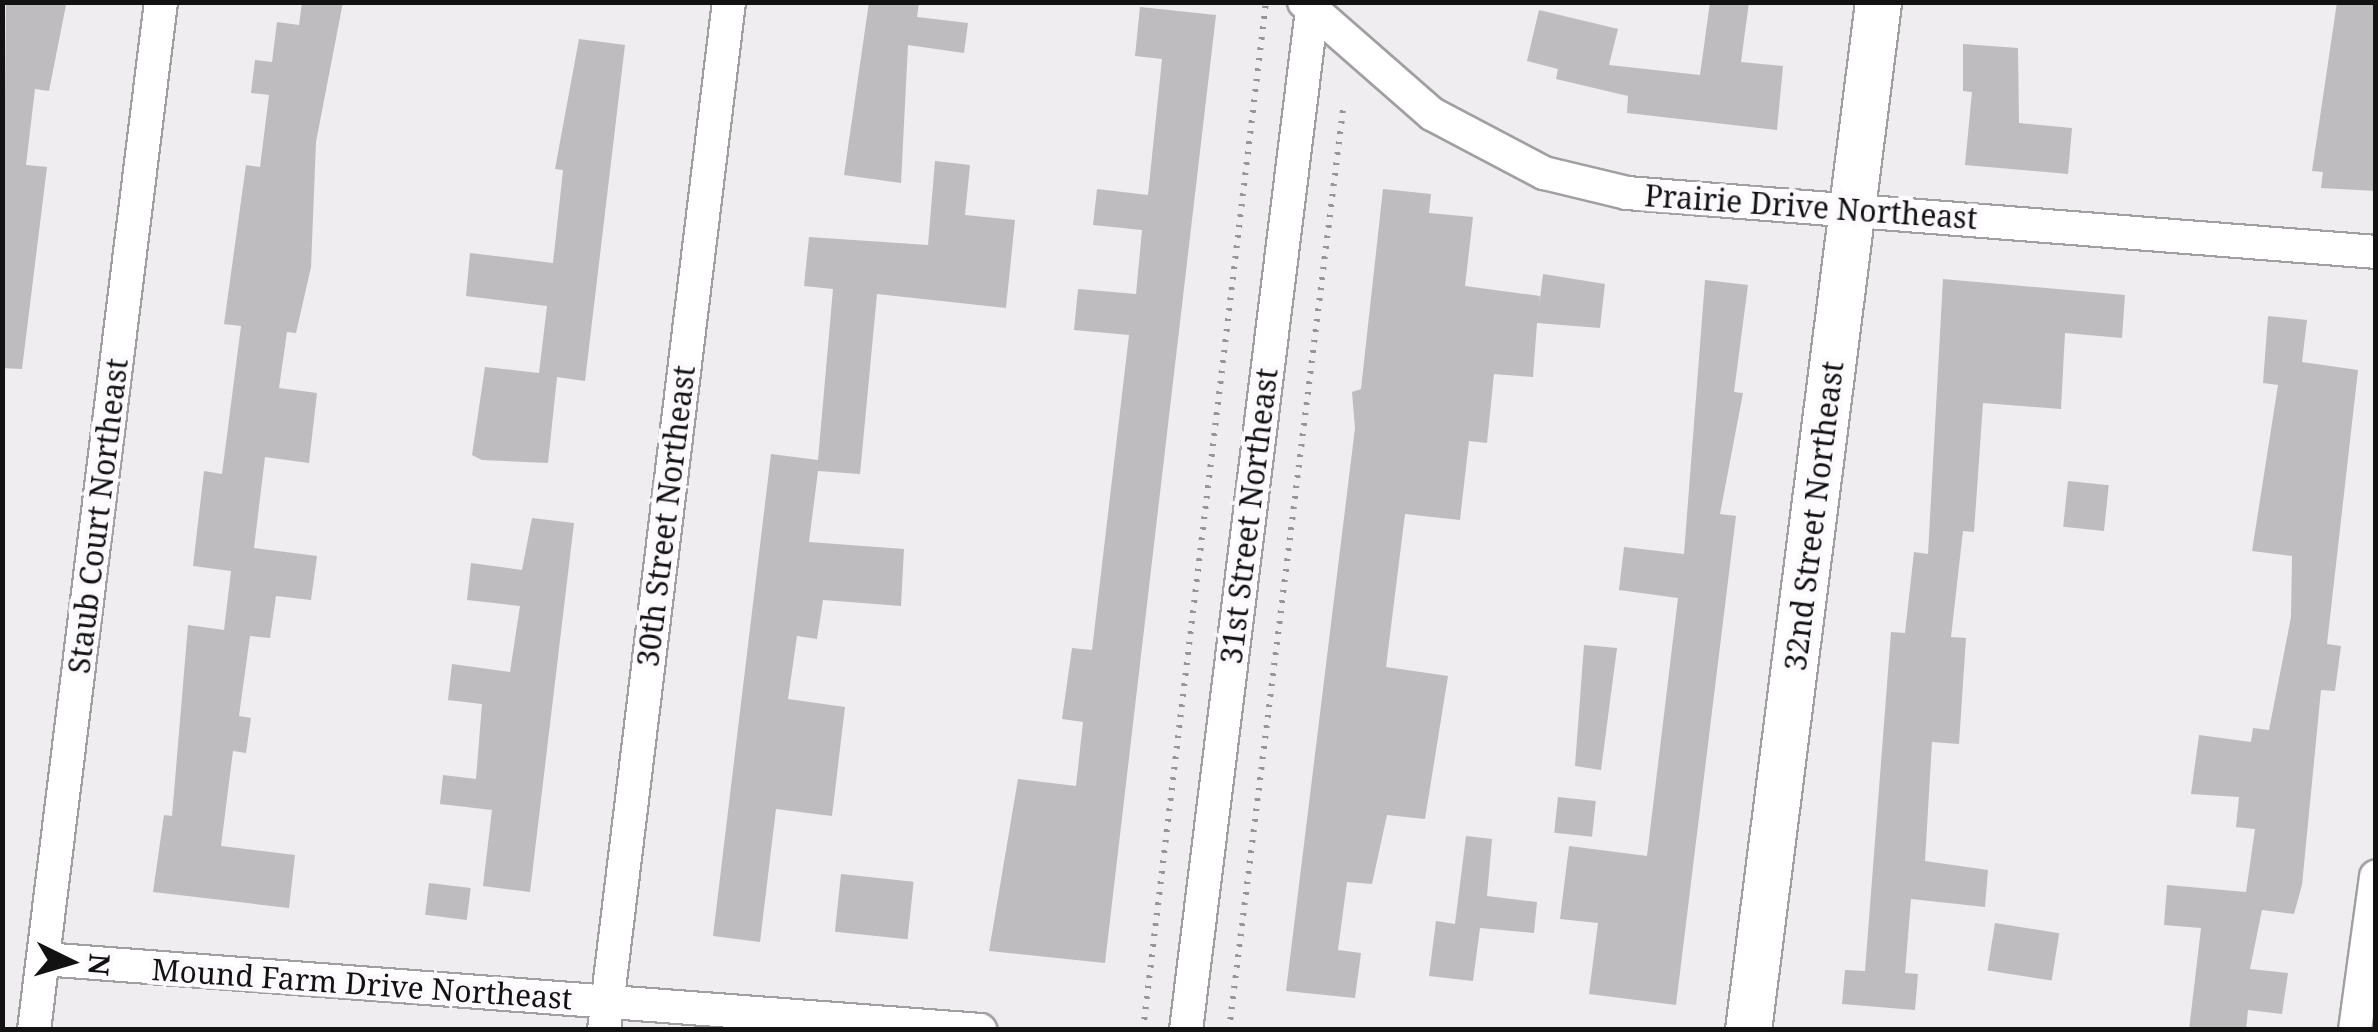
<!DOCTYPE html>
<style>
body{margin:0}
#map{position:relative;width:2378px;height:1032px;overflow:hidden;background:#efedf0;font-family:"Noto Serif",serif}
div>[style]{position:absolute}
.building>*{inset:0;background:#bebcbf;transform-origin:0 0}
.path>*{height:6px;margin-top:-3px;transform-origin:0;background:repeating-linear-gradient(90deg,#979697 0 2.5px,transparent 0 10.5px)}
.roads{filter:drop-shadow(2px 0 #a19fa1) drop-shadow(-2px 0 #a19fa1) drop-shadow(0 2px #a19fa1) drop-shadow(0 -2px #a19fa1)}
.minor>*{height:32px;margin:-16px;padding:0 16px;transform-origin:16px;border-radius:16px;background:#fff}
.secondary>*{height:45px;margin:-22.5px;padding:0 22.5px;transform-origin:22.5px;border-radius:22.5px;background:#fff}
span{translate:-50% -50%;white-space:nowrap;text-align:center;line-height:1.15;-webkit-text-stroke:9px #fcfafd;paint-order:stroke}
.street-label{font-size:30px;color:#121212}
.frame{position:absolute;inset:0;border:5px solid #121212;pointer-events:none}
.north{position:absolute;left:20px;top:912px;width:100px;height:100px;-webkit-text-stroke:8px #fcfafd;paint-order:stroke;rotate:95deg;font-size:28px;font-weight:700;line-height:40px;text-align:center;color:#121212}
.north::after{content:'';display:block;margin:auto;width:35px;height:45px;background:#121212;clip-path:polygon(50% 0,100% 100%,50% 72%,0 100%)}
</style>
<div id="map">
<div class="building">
<i style="clip-path:polygon(6px 2px,66px 5px,49px 91px,35px 89px,26px 165px,47px 167px,22px 369px,2px 368px)"></i>
<i style="clip-path:polygon(302px 2px,343px 2px,316px 142px,311px 267px,296px 333px,287px 332px,279px 388px,317px 393px,309px 463px,265px 457px,254px 548px,317px 556px,311px 600px,276px 596px,270px 638px,250px 636px,239px 716px,251px 718px,246px 753px,233px 751px,221px 846px,295px 855px,289px 908px,153px 892px,164px 815px,172px 816px,188px 625px,224px 630px,231px 571px,193px 566px,204px 471px,222px 474px,241px 326px,224px 324px,246px 165px,260px 167px,269px 95px,251px 93px,255px 60px,272px 62px,277px 22px,299px 25px)"></i>
<i style="clip-path:polygon(869px 2px,919px 2px,917px 17px,968px 23px,964px 53px,908px 45px,901px 183px,844px 175px)"></i>
<i style="clip-path:polygon(1710px 2px,1749px 2px,1741px 62px,1783px 66px,1777px 130px,1627px 113px,1628px 96px,1556px 79px,1558px 69px,1527px 61px,1539px 10px,1618px 29px,1609px 65px,1700px 75px)"></i>
<i style="clip-path:polygon(2337px 2px,2376px 2px,2376px 191px,2321px 188px,2323px 172px,2312px 171px)"></i>
<i style="clip-path:polygon(1140px 7px,1216px 15px,1105px 963px,989px 951px,1018px 779px,1076px 786px,1083px 722px,1062px 719px,1072px 648px,1092px 650px,1129px 335px,1074px 330px,1078px 289px,1136px 294px,1142px 230px,1093px 225px,1097px 189px,1148px 195px,1162px 59px,1135px 56px)"></i>
<i style="clip-path:polygon(579px 39px,625px 45px,585px 381px,557px 377px,548px 463px,482px 460px,472px 455px,485px 367px,539px 373px,547px 306px,466px 296px,470px 253px,553px 263px,563px 170px,555px 169px)"></i>
<i style="clip-path:polygon(1963px 44px,2018px 48px,2019px 123px,2072px 128px,2068px 174px,1965px 165px,1972px 92px,1963px 91px)"></i>
<i style="clip-path:polygon(935px 161px,970px 165px,965px 215px,1015px 220px,1006px 308px,877px 294px,860px 474px,818px 471px,809px 542px,904px 549px,901px 606px,823px 600px,817px 639px,797px 636px,788px 699px,845px 707px,832px 816px,776px 809px,760px 942px,713px 936px,771px 454px,818px 460px,833px 289px,804px 286px,809px 237px,928px 245px)"></i>
<i style="clip-path:polygon(1383px 189px,1431px 194px,1429px 213px,1473px 217px,1465px 286px,1540px 296px,1539px 307px,1543px 274px,1605px 284px,1600px 328px,1537px 323px,1533px 377px,1494px 374px,1487px 443px,1469px 441px,1460px 520px,1405px 514px,1386px 667px,1448px 676px,1425px 819px,1387px 815px,1372px 884px,1347px 882px,1338px 950px,1361px 953px,1355px 998px,1286px 991px,1355px 428px,1352px 392px,1361px 389px)"></i>
<i style="clip-path:polygon(1943px 279px,2125px 295px,2122px 338px,2065px 333px,2061px 409px,1983px 403px,1974px 532px,1963px 531px,1951px 637px,1966px 638px,1959px 744px,1932px 742px,1925px 861px,1988px 870px,1985px 907px,1911px 899px,1905px 973px,1918px 974px,1915px 1010px,1842px 1004px,1845px 970px,1865px 971px,1891px 632px,1905px 633px,1914px 552px,1928px 554px)"></i>
<i style="clip-path:polygon(1705px 280px,1748px 285px,1734px 392px,1743px 393px,1720px 514px,1736px 516px,1676px 1005px,1589px 994px,1598px 923px,1560px 919px,1569px 846px,1647px 856px,1678px 598px,1619px 590px,1624px 547px,1684px 554px)"></i>
<i style="clip-path:polygon(2268px 316px,2307px 320px,2302px 362px,2358px 370px,2327px 644px,2341px 646px,2335px 691px,2321px 690px,2302px 885px,2294px 914px,2262px 910px,2250px 969px,2288px 973px,2282px 1014px,2248px 1010px,2246px 1030px,2189px 1030px,2201px 928px,2164px 925px,2167px 885px,2246px 892px,2255px 829px,2236px 827px,2239px 797px,2191px 794px,2199px 735px,2251px 742px,2253px 728px,2269px 730px,2291px 617px,2292px 556px,2252px 551px,2278px 385px,2263px 383px)"></i>
<i style="left:2068px;top:481px;width:41px;height:46px;rotate:6deg"></i>
<i style="clip-path:polygon(532px 518px,574px 523px,530px 892px,483px 886px,492px 810px,440px 804px,443px 775px,476px 779px,482px 704px,448px 700px,452px 664px,510px 672px,520px 606px,467px 600px,471px 563px,522px 570px)"></i>
<i style="clip-path:polygon(1584px 645px,1617px 648px,1601px 770px,1575px 766px)"></i>
<i style="left:1558px;top:797px;width:38px;height:36px;rotate:6deg"></i>
<i style="clip-path:polygon(1466px 836px,1492px 839px,1487px 896px,1537px 902px,1534px 933px,1480px 928px,1473px 981px,1429px 976px,1436px 921px,1455px 924px)"></i>
<i style="left:841px;top:874px;width:73px;height:58px;rotate:6deg"></i>
<i style="left:429px;top:883px;width:42px;height:32px;rotate:7deg"></i>
<i style="left:1995px;top:923px;width:65px;height:48px;rotate:9deg"></i>
</div>
<div class="path">
<i style="left:1143px;top:1030px;width:1035px;rotate:-83.18deg"></i>
<i style="left:1229px;top:1030px;width:928px;rotate:-82.94deg"></i>
</div>
<div class="roads">
<div class="minor">
<i style="left:1304px;top:2px;width:170px;rotate:41.2deg"></i>
<i style="left:1432px;top:114px;width:127px;rotate:27.8deg"></i>
<i style="left:1544px;top:173px;width:85px;rotate:13.5deg"></i>
<i style="left:1627px;top:193px;width:751px;rotate:4.5deg"></i>
<i style="left:43px;top:959px;width:940px;rotate:4.33deg"></i>
<i style="left:34px;top:1030px;width:1036px;rotate:-82.96deg"></i>
<i style="left:604px;top:1030px;width:1036px;rotate:-83.07deg"></i>
<i style="left:1186px;top:1030px;width:1036px;rotate:-82.96deg"></i>
<i style="left:2355px;top:1030px;width:155px;rotate:-82.2deg"></i>
</div>
<div class="secondary">
<i style="left:1748px;top:1030px;width:1036px;rotate:-82.79deg"></i>
</div>
</div>
<div class="street-label">
<span style="left:1811px;top:207px;rotate:4deg">Prairie Drive Northeast</span>
<span style="left:98px;top:516px;rotate:-83deg">Staub Court Northeast</span>
<span style="left:666px;top:516px;rotate:-83deg">30th Street Northeast</span>
<span style="left:1249px;top:516px;rotate:-83deg">31st Street Northeast</span>
<span style="left:1814px;top:516px;rotate:-83deg">32nd Street Northeast</span>
<span style="left:362px;top:984px;rotate:4deg">Mound Farm Drive Northeast</span>
</div>
<div class="frame"></div>
<div class="north">N</div>
</div>
